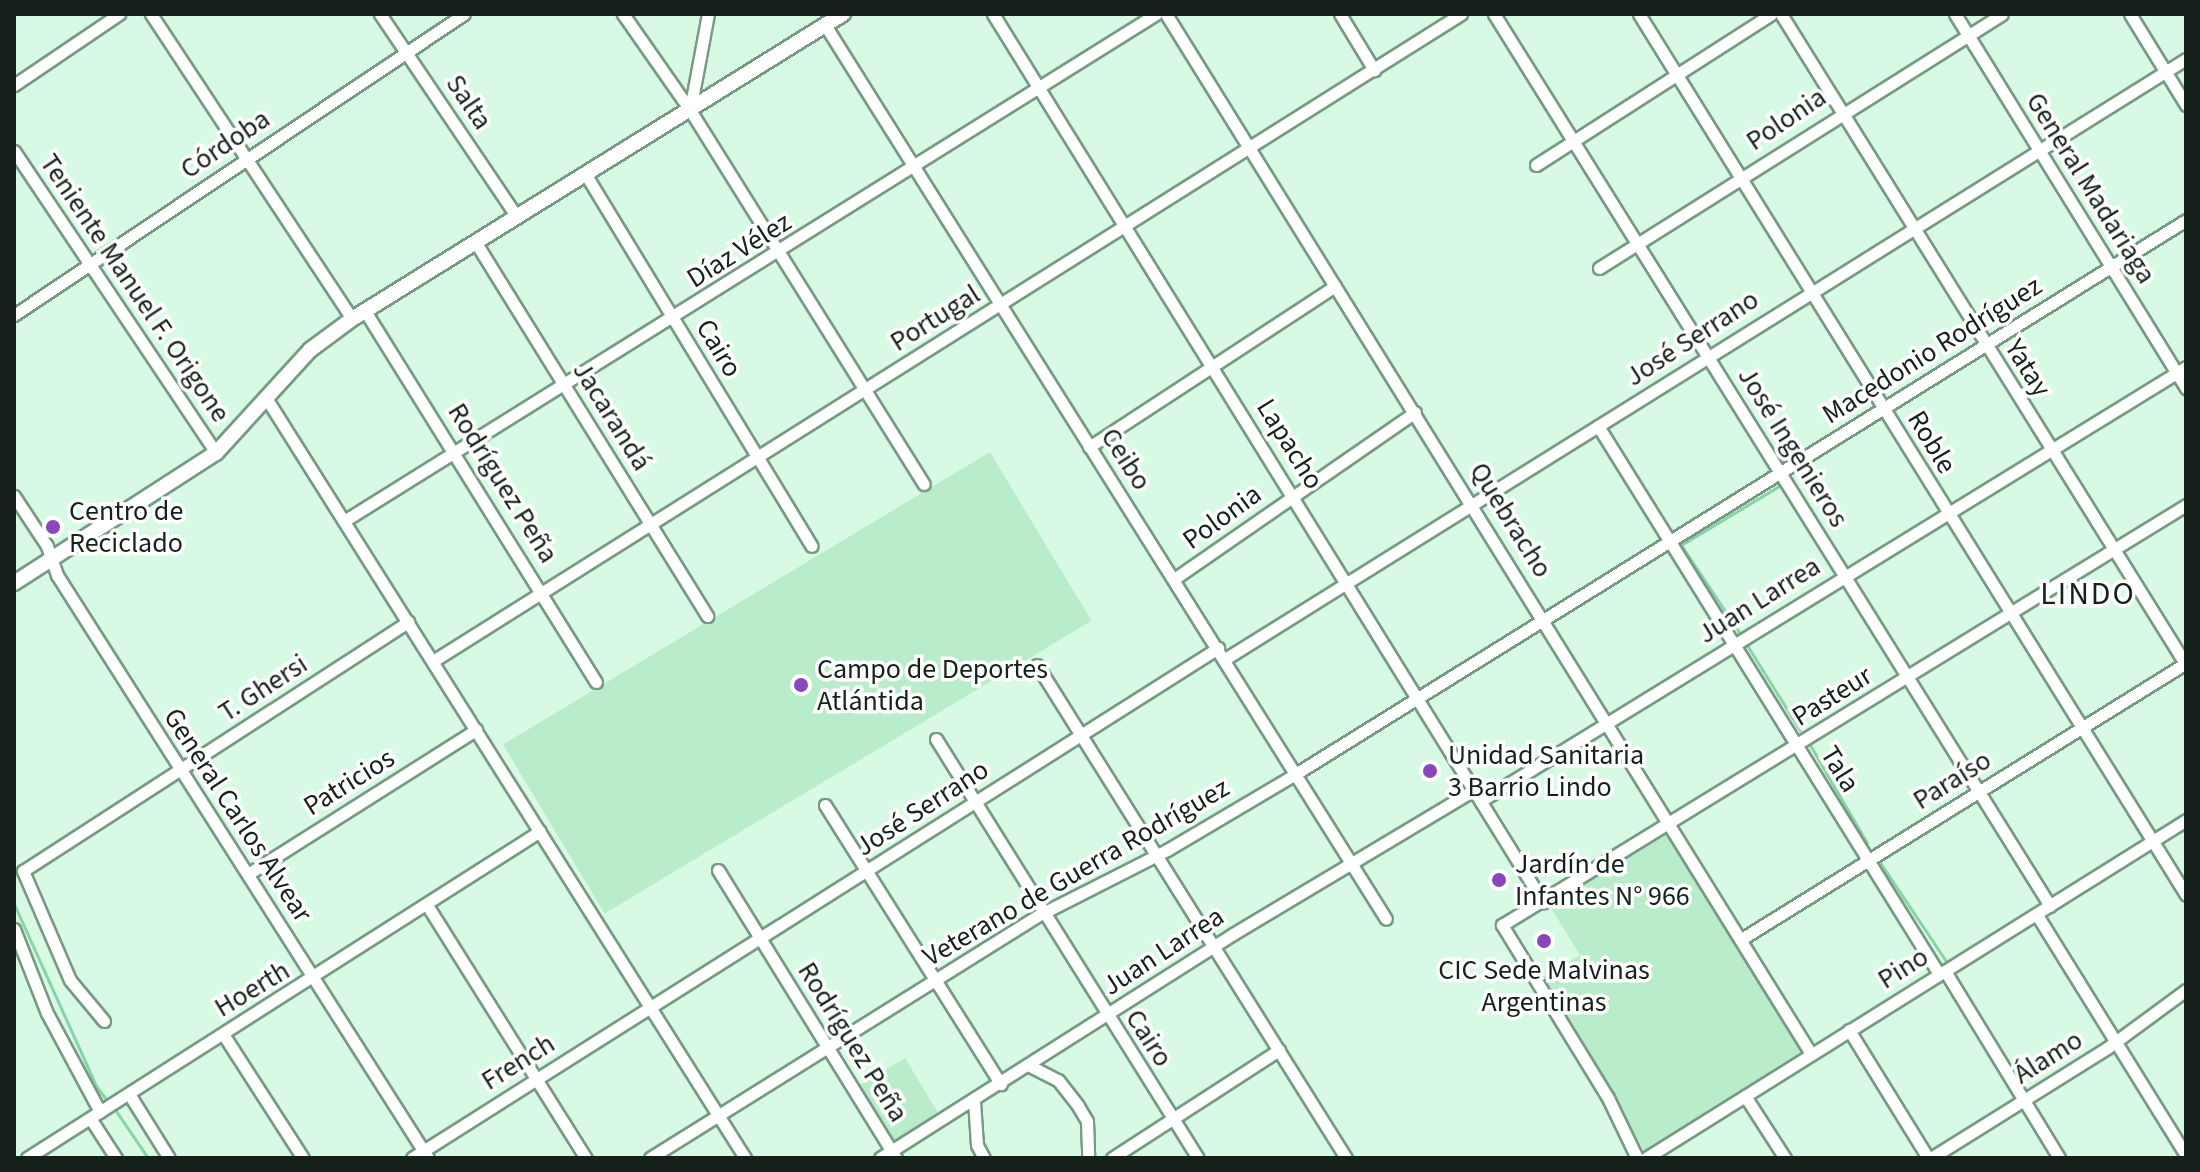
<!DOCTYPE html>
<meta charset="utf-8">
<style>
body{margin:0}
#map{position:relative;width:2200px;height:1172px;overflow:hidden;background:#d8fae4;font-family:"Source Sans 3",sans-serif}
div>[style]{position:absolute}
.green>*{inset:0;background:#b8ecca;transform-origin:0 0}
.stream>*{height:3px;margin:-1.5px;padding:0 1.5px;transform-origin:1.5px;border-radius:1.5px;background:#87d4a5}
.roads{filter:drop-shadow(2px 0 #799984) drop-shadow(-2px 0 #799984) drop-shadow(0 2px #799984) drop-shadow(0 -2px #799984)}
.minor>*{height:11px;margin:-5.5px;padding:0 5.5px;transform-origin:5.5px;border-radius:5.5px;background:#fff}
.major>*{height:14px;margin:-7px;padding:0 7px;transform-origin:7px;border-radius:7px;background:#fff}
.dots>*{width:22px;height:22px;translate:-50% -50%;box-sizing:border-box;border:4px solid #fff;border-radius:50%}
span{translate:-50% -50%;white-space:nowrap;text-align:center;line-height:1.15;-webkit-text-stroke:7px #fff;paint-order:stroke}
.street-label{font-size:28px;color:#15211a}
.poi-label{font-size:28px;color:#15211a}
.left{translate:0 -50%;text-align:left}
.quarter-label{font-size:32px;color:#15211a;letter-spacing:2px}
.frame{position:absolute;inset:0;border:16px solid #15211a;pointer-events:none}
</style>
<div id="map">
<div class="green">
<i style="left:990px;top:452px;width:197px;height:568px;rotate:59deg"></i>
<i style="clip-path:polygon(1666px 835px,1674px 838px,1804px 1050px,1645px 1152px,1542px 978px,1580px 955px,1549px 905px)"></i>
<i style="left:905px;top:1058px;width:68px;height:52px;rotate:59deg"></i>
</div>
<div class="stream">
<i style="left:1739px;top:632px;width:105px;rotate:-123.7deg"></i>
<i style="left:1681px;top:545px;width:117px;rotate:-31deg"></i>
<i style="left:1745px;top:642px;width:104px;rotate:58deg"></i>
<i style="left:1810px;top:745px;width:113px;rotate:59.8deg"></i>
<i style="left:1881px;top:864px;width:120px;rotate:56.2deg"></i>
<i style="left:14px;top:904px;width:200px;rotate:65.7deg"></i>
<i style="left:96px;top:1086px;width:21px;rotate:53deg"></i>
<i style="left:114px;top:1108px;width:60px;rotate:55.8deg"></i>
</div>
<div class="roads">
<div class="minor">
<i style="left:151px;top:14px;width:365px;rotate:56.6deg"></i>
<i style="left:380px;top:14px;width:245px;rotate:56deg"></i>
<i style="left:623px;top:14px;width:117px;rotate:55.1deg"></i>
<i style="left:690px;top:110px;width:441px;rotate:58deg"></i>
<i style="left:993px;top:14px;width:1045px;rotate:58.23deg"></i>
<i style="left:1166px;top:14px;width:1224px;rotate:58.19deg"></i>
<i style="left:1340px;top:14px;width:66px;rotate:58.7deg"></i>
<i style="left:1494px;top:14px;width:1051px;rotate:58.06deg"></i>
<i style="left:1639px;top:14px;width:1037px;rotate:58.16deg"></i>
<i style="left:1781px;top:14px;width:767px;rotate:58.11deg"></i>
<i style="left:1955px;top:14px;width:440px;rotate:58.3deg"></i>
<i style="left:2130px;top:14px;width:107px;rotate:58.4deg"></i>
<i style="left:825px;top:25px;width:1055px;rotate:57.89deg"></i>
<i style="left:14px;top:85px;width:127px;rotate:-34.1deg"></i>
<i style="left:690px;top:110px;width:98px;rotate:-79.4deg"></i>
<i style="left:14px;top:151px;width:363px;rotate:56.2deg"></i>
<i style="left:1536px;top:165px;width:279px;rotate:-32.7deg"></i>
<i style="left:586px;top:175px;width:434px;rotate:58.7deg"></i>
<i style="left:476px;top:243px;width:439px;rotate:58.2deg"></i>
<i style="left:1599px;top:268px;width:476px;rotate:-32.2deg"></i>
<i style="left:365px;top:311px;width:437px;rotate:58.1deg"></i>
<i style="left:14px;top:315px;width:541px;rotate:-33.78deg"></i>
<i style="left:268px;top:401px;width:895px;rotate:57.78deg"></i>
<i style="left:1598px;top:426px;width:645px;rotate:58.11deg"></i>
<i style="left:1089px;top:447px;width:294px;rotate:-33.2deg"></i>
<i style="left:14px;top:496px;width:60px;rotate:56.6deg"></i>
<i style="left:47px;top:546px;width:31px;rotate:71deg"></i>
<i style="left:57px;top:575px;width:691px;rotate:57.53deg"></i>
<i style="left:344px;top:521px;width:957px;rotate:-31.98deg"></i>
<i style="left:1174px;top:579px;width:293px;rotate:-34.7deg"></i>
<i style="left:1225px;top:659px;width:1133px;rotate:-31.98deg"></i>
<i style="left:433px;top:661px;width:1215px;rotate:-32.19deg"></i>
<i style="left:1037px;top:665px;width:582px;rotate:57.92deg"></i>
<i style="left:936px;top:739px;width:494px;rotate:58deg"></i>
<i style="left:1482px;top:800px;width:827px;rotate:-31.59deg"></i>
<i style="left:825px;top:805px;width:330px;rotate:57.8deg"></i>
<i style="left:718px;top:870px;width:339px;rotate:58.3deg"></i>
<i style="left:248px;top:874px;width:270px;rotate:-32.3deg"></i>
<i style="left:427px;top:905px;width:299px;rotate:57.9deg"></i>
<i style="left:2037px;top:915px;width:282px;rotate:58.2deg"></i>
<i style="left:14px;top:929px;width:90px;rotate:68.6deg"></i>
<i style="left:47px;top:1013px;width:112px;rotate:61.8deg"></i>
<i style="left:1743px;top:938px;width:521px;rotate:-31.83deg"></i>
<i style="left:1945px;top:971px;width:219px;rotate:58.6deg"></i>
<i style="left:104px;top:1021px;width:53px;rotate:-129.7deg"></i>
<i style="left:70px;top:980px;width:119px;rotate:-113.3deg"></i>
<i style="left:23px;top:871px;width:459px;rotate:-32.9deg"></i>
<i style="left:1849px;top:1030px;width:150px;rotate:58.3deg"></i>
<i style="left:223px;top:1034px;width:148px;rotate:57.2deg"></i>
<i style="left:1030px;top:1066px;width:31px;rotate:27deg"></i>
<i style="left:1058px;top:1080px;width:33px;rotate:52deg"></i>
<i style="left:1078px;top:1106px;width:17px;rotate:59deg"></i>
<i style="left:1087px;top:1121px;width:37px;rotate:88deg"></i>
<i style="left:129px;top:1094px;width:75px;rotate:58deg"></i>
<i style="left:1745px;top:1096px;width:74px;rotate:57.2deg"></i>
<i style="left:974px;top:1101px;width:44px;rotate:86.1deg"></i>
<i style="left:977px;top:1145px;width:15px;rotate:62deg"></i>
<i style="left:90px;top:1118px;width:48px;rotate:57deg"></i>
<i style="left:27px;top:1158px;width:608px;rotate:-32.51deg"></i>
<i style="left:412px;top:1158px;width:954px;rotate:-32.32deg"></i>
<i style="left:650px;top:1158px;width:461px;rotate:-32deg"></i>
<i style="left:1041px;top:914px;width:141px;rotate:-26.9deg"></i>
<i style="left:1167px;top:850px;width:151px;rotate:-30.6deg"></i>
<i style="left:1297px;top:773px;width:1047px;rotate:-31.88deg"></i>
<i style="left:880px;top:1158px;width:418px;rotate:-32.4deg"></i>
<i style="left:1233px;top:934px;width:282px;rotate:-30.9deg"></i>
<i style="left:1112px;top:1158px;width:199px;rotate:-32.9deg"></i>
<i style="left:1637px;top:1158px;width:67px;rotate:-115.8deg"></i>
<i style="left:1608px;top:1098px;width:203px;rotate:-121.5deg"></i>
<i style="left:1502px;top:925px;width:803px;rotate:-31.55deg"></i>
<i style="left:1646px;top:1158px;width:637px;rotate:-32.04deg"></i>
<i style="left:1931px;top:1158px;width:208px;rotate:-32deg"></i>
<i style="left:2107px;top:1048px;width:98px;rotate:-36.3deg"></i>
</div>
<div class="major">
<i style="left:14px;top:583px;width:240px;rotate:-32.8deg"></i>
<i style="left:216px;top:453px;width:139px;rotate:-47.6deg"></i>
<i style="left:310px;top:350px;width:52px;rotate:-36.4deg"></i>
<i style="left:352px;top:319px;width:578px;rotate:-31.85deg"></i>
</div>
</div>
<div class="dots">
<i style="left:53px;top:527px;background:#8847bc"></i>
<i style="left:801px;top:685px;background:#8847bc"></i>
<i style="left:1430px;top:771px;background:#8847bc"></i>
<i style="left:1499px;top:880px;background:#8847bc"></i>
<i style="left:1544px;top:941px;background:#8847bc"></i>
</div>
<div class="street-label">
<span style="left:469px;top:102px;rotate:56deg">Salta</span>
<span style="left:1786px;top:119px;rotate:-34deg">Polonia</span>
<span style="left:225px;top:144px;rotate:-34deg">Córdoba</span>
<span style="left:2091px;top:188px;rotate:58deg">General Madariaga</span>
<span style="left:739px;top:250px;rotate:-32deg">Díaz Vélez</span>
<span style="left:135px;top:288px;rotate:56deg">Teniente Manuel F. Origone</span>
<span style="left:935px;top:318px;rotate:-32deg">Portugal</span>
<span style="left:1692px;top:338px;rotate:-33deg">José Serrano</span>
<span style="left:719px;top:348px;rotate:59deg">Cairo</span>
<span style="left:1932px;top:350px;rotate:-32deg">Macedonio Rodríguez</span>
<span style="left:2028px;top:368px;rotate:58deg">Yatay</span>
<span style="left:612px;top:416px;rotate:58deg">Jacarandá</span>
<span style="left:1932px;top:442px;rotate:59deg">Roble</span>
<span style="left:1290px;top:444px;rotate:58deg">Lapacho</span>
<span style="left:1793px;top:447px;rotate:58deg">José Ingenieros</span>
<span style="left:1126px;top:459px;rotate:57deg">Ceibo</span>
<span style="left:503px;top:483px;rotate:58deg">Rodríguez Peña</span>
<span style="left:1222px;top:517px;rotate:-36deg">Polonia</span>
<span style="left:1511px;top:520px;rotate:58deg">Quebracho</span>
<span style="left:1759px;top:600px;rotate:-32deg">Juan Larrea</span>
<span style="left:263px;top:688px;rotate:-33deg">T. Ghersi</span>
<span style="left:1832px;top:696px;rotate:-32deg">Pasteur</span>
<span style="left:1840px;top:769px;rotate:58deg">Tala</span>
<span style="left:1952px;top:780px;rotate:-32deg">Paraíso</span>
<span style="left:349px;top:782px;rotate:-32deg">Patricios</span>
<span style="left:922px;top:808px;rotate:-33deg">José Serrano</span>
<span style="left:238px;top:815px;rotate:57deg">General Carlos Alvear</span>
<span style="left:1076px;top:872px;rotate:-30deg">Veterano de Guerra Rodríguez</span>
<span style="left:1163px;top:951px;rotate:-33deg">Juan Larrea</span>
<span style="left:1903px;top:968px;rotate:-32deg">Pino</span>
<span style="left:252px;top:989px;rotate:-31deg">Hoerth</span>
<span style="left:1149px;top:1038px;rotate:57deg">Cairo</span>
<span style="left:853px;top:1042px;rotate:58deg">Rodríguez Peña</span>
<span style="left:2048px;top:1057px;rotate:-32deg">Álamo</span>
<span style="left:518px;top:1062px;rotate:-32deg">French</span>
</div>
<div class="poi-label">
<span class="left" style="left:69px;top:527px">Centro de<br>Reciclado</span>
<span class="left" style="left:817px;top:685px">Campo de Deportes<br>Atlántida</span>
<span class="left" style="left:1448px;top:771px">Unidad Sanitaria<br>3 Barrio Lindo</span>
<span class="left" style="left:1515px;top:880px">Jardín de<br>Infantes N° 966</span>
<span style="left:1544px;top:986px">CIC Sede Malvinas<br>Argentinas</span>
</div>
<div class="quarter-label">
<span style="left:2088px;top:594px">LINDO</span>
</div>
<div class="frame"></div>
</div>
